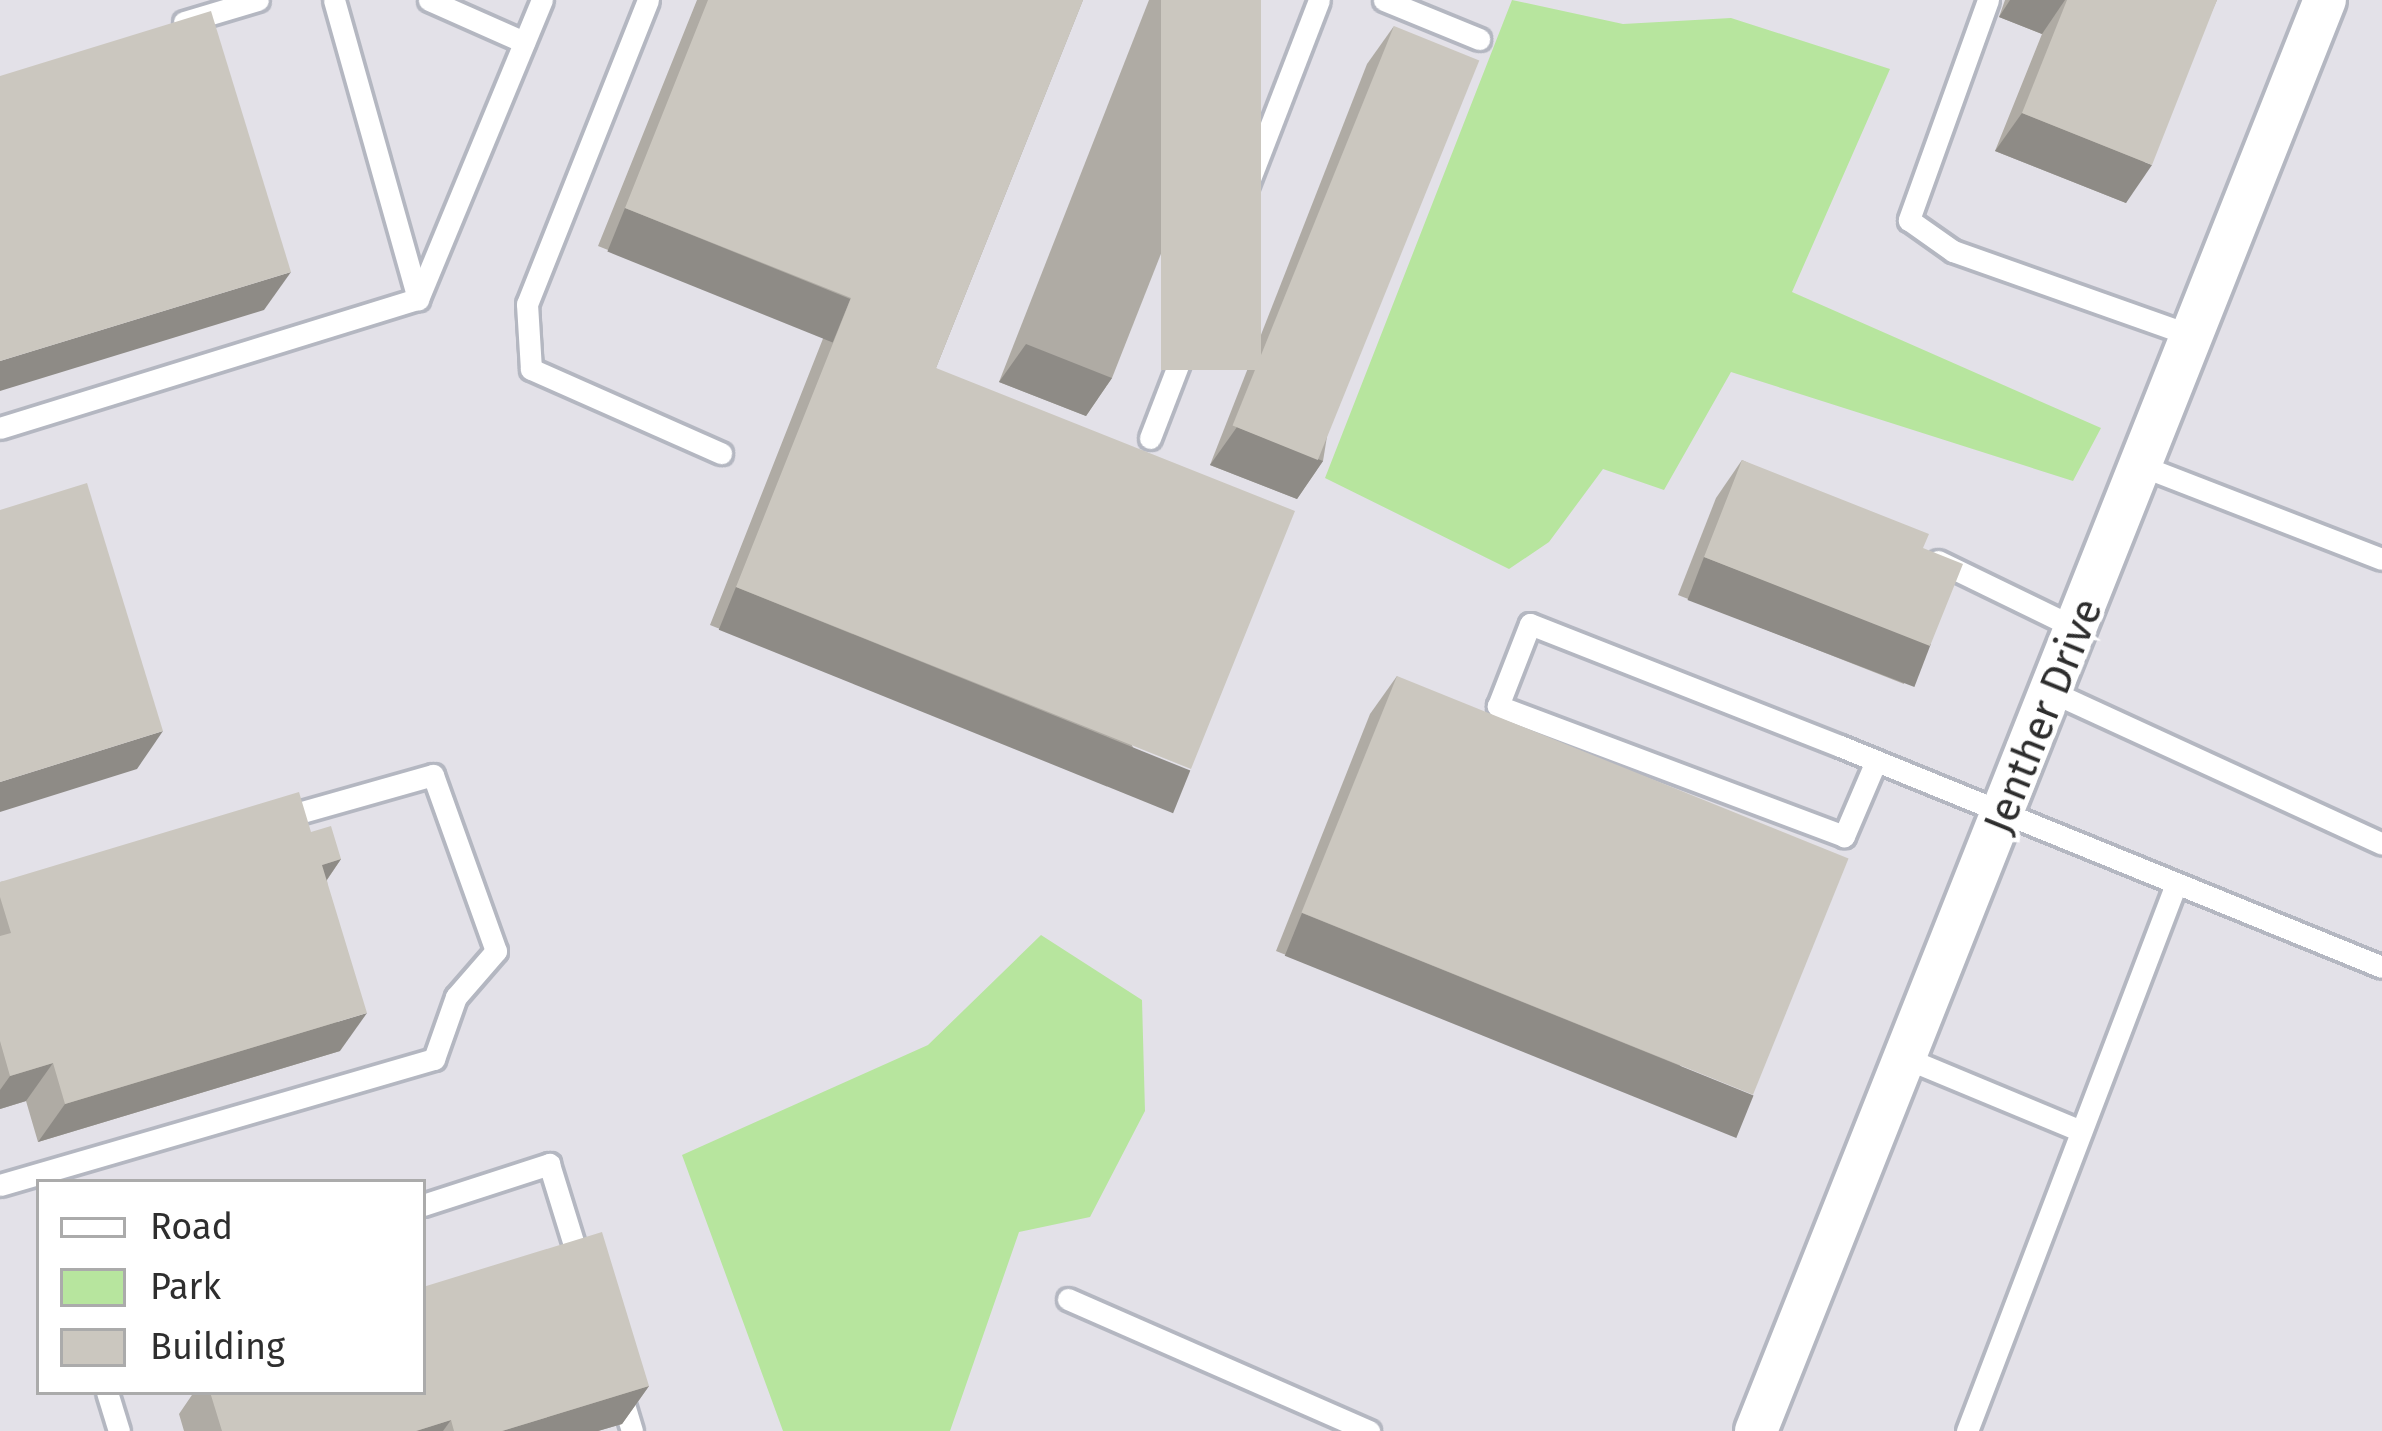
<!DOCTYPE html>
<style>
body{margin:0}
#map{position:relative;width:2382px;height:1431px;overflow:hidden;background:#efe9e1;font-family:"Fira Sans",sans-serif}
div>[style]{position:absolute}
.industrial>*{inset:0;background:#e3e1e8}
.green>*{inset:0;background:#b7e59e}
.roads{filter:drop-shadow(3px 0 #b4b7c1) drop-shadow(-3px 0 #b4b7c1) drop-shadow(0 3px #b4b7c1) drop-shadow(0 -3px #b4b7c1)}
.service>*{height:21px;margin:-10.5px;padding:0 10.5px;transform-origin:10.5px;border-radius:10.5px;background:#fff}
.minor>*{height:42px;margin:-21px;padding:0 21px;transform-origin:21px;border-radius:21px;background:#fff}
.wall>*{inset:0;background:#afaba4}
.shaded-wall>*{inset:0;background:#8e8b86;transform-origin:0 0}
.building>*{inset:0;background:#cbc7bf;transform-origin:0 0}
span{translate:-50% -50%;white-space:nowrap;text-align:center;line-height:1.15;-webkit-text-stroke:9px #fff;paint-order:stroke}
.street-label{font-size:42px;color:#2e2e2e}
.legend{position:absolute;left:36px;top:1179px;width:390px;height:216px;box-sizing:border-box;background:#fff;border:3px solid #ababab;margin:0;padding:15px 21px;list-style:none;font-size:36px;color:#2e2e2e}
.legend li{display:flex;align-items:center;gap:24px;height:60px}
.legend b{width:60px;border:3px solid #ababab}
</style>
<div id="map">
<div class="industrial">
<i style="clip-path:polygon(evenodd,0 0,2382px 0,2382px 1431px,0 1431px,0 0,39px 1182px,423px 1182px,423px 1392px,39px 1392px,39px 1182px)"></i>
</div>
<div class="green">
<i style="clip-path:polygon(1512px 0,1623px 24px,1731px 18px,1890px 69px,1792px 292px,2101px 428px,2073px 481px,1731px 372px,1664px 490px,1603px 469px,1549px 542px,1509px 569px,1325px 478px)"></i>
<i style="clip-path:polygon(1041px 935px,1142px 1000px,1145px 1111px,1090px 1217px,1019px 1232px,950px 1431px,783px 1431px,682px 1155px,928px 1045px)"></i>
</div>
<div class="roads">
<div class="service">
<i style="left:334px;top:0;width:311px;rotate:74.3deg"></i>
<i style="left:429px;top:0;width:104px;rotate:23.9deg"></i>
<i style="left:648px;top:0;width:327px;rotate:111.7deg"></i>
<i style="left:527px;top:304px;width:65px;rotate:86.5deg"></i>
<i style="left:531px;top:369px;width:208px;rotate:23.9deg"></i>
<i style="left:1384px;top:0;width:103px;rotate:22.3deg"></i>
<i style="left:1988px;top:0;width:234px;rotate:109.8deg"></i>
<i style="left:1909px;top:220px;width:54px;rotate:35.2deg"></i>
<i style="left:1953px;top:251px;width:255px;rotate:19.5deg"></i>
<i style="left:184px;top:22px;width:77px;rotate:-16.6deg"></i>
<i style="left:0;top:428px;width:437px;rotate:-17.2deg"></i>
<i style="left:418px;top:299px;width:324px;rotate:-67.5deg"></i>
<i style="left:1150px;top:438px;width:469px;rotate:-68.9deg"></i>
<i style="left:2142px;top:466px;width:257px;rotate:21.2deg"></i>
<i style="left:1938px;top:561px;width:156px;rotate:25.9deg"></i>
<i style="left:2052px;top:692px;width:363px;rotate:24.7deg"></i>
<i style="left:1876px;top:761px;width:82px;rotate:113.1deg"></i>
<i style="left:1844px;top:836px;width:370px;rotate:-159.4deg"></i>
<i style="left:1498px;top:706px;width:88px;rotate:-68.7deg"></i>
<i style="left:1530px;top:624px;width:333px;rotate:21.5deg"></i>
<i style="left:1840px;top:746px;width:585px;rotate:22.18deg"></i>
<i style="left:1908px;top:1059px;width:187px;rotate:22.6deg"></i>
<i style="left:0;top:1185px;width:452px;rotate:-16.2deg"></i>
<i style="left:434px;top:1059px;width:66px;rotate:-70.5deg"></i>
<i style="left:456px;top:997px;width:61px;rotate:-49deg"></i>
<i style="left:496px;top:951px;width:187px;rotate:-109.7deg"></i>
<i style="left:433px;top:775px;width:162px;rotate:164.2deg"></i>
<i style="left:423px;top:1205px;width:133px;rotate:-18deg"></i>
<i style="left:549px;top:1164px;width:105px;rotate:72.8deg"></i>
<i style="left:1068px;top:1299px;width:329px;rotate:23.7deg"></i>
<i style="left:620px;top:1391px;width:42px;rotate:73.3deg"></i>
<i style="left:107px;top:1392px;width:41px;rotate:72.9deg"></i>
<i style="left:1967px;top:1431px;width:586px;rotate:-69.09deg"></i>
</div>
<div class="minor">
<i style="left:1756px;top:1431px;width:1540px;rotate:-68.32deg"></i>
</div>
</div>
<div class="wall">
<i style="clip-path:polygon(697px 0,1083px 0,936px 368px,1164px 807px,710px 625px,824px 336px,598px 246px)"></i>
<i style="clip-path:polygon(1149px 0,1261px 0,1112px 378px,1086px 416px,999px 382px)"></i>
<i style="clip-path:polygon(2005px 0,2217px 0,2126px 203px,1995px 151px,2042px 34px,1999px 17px)"></i>
<i style="clip-path:polygon(1394px 26px,1323px 461px,1297px 499px,1210px 465px,1367px 64px)"></i>
<i style="clip-path:polygon(1742px 460px,1923px 548px,1904px 684px,1678px 595px,1716px 498px)"></i>
<i style="clip-path:polygon(1397px 676px,1728px 1131px,1276px 951px,1370px 714px)"></i>
<i style="clip-path:polygon(311px 832px,341px 859px,327px 880px,340px 1051px,38px 1142px,26px 1101px,0 1109px,0 882px)"></i>
<i style="clip-path:polygon(649px 1386px,622px 1424px,598px 1431px,184px 1431px,179px 1414px,194px 1392px,423px 1392px)"></i>
</div>
<div class="shaded-wall">
<i style="clip-path:polygon(2010px 0,2065px 0,2042px 34px,1999px 17px)"></i>
<i style="clip-path:polygon(2022px 113px,2152px 165px,2126px 203px,1995px 151px)"></i>
<i style="left:625px;top:208px;width:243px;height:47px;rotate:22deg"></i>
<i style="clip-path:polygon(291px 272px,264px 310px,0 391px,0 361px)"></i>
<i style="clip-path:polygon(1026px 344px,1112px 378px,1086px 416px,999px 382px)"></i>
<i style="clip-path:polygon(1237px 427px,1323px 461px,1297px 499px,1210px 465px)"></i>
<i style="left:1704px;top:557px;width:243px;height:46px;rotate:21deg"></i>
<i style="left:736px;top:587px;width:490px;height:46px;rotate:22deg"></i>
<i style="clip-path:polygon(163px 731px,137px 769px,0 812px,0 782px)"></i>
<i style="clip-path:polygon(341px 859px,315px 897px,322px 865px)"></i>
<i style="left:1302px;top:913px;width:487px;height:46px;rotate:22deg"></i>
<i style="clip-path:polygon(367px 1013px,340px 1051px,38px 1142px,65px 1104px)"></i>
<i style="clip-path:polygon(53px 1063px,26px 1101px,0 1109px,0 1090px,10px 1076px)"></i>
<i style="clip-path:polygon(649px 1386px,622px 1424px,598px 1431px,502px 1431px)"></i>
<i style="clip-path:polygon(451px 1420px,443px 1431px,416px 1431px)"></i>
</div>
<div class="building">
<i style="clip-path:polygon(708px 0,1083px 0,936px 368px,1295px 511px,1191px 769px,736px 587px,851px 298px,625px 208px)"></i>
<i style="left:1161px;top:0;width:100px;height:370px"></i>
<i style="clip-path:polygon(2067px 0,2217px 0,2152px 165px,2022px 113px)"></i>
<i style="clip-path:polygon(211px 11px,291px 272px,0 361px,0 76px)"></i>
<i style="left:1394px;top:26px;width:92px;height:431px;rotate:22deg"></i>
<i style="clip-path:polygon(1742px 460px,1929px 534px,1923px 548px,1963px 564px,1930px 646px,1704px 557px)"></i>
<i style="clip-path:polygon(87px 483px,163px 731px,0 782px,0 510px)"></i>
<i style="left:1397px;top:676px;width:487px;height:255px;rotate:22deg"></i>
<i style="clip-path:polygon(299px 792px,311px 832px,331px 826px,341px 859px,322px 865px,367px 1013px,65px 1104px,53px 1063px,10px 1076px,0 1041px,0 936px,11px 933px,0 897px,0 882px)"></i>
<i style="clip-path:polygon(602px 1232px,649px 1386px,502px 1431px,454px 1431px,451px 1420px,416px 1431px,222px 1431px,210px 1392px,423px 1392px,423px 1287px)"></i>
</div>
<div class="street-label">
<span style="left:2043px;top:716px;rotate:-68deg">Jenther Drive</span>
</div>
<ul class="legend">
<li><b style="height:15px;background:#fff"></b>Road</li>
<li><b style="height:33px;background:#b7e59e"></b>Park</li>
<li><b style="height:33px;background:#cbc7bf"></b>Building</li>
</ul>
</div>
